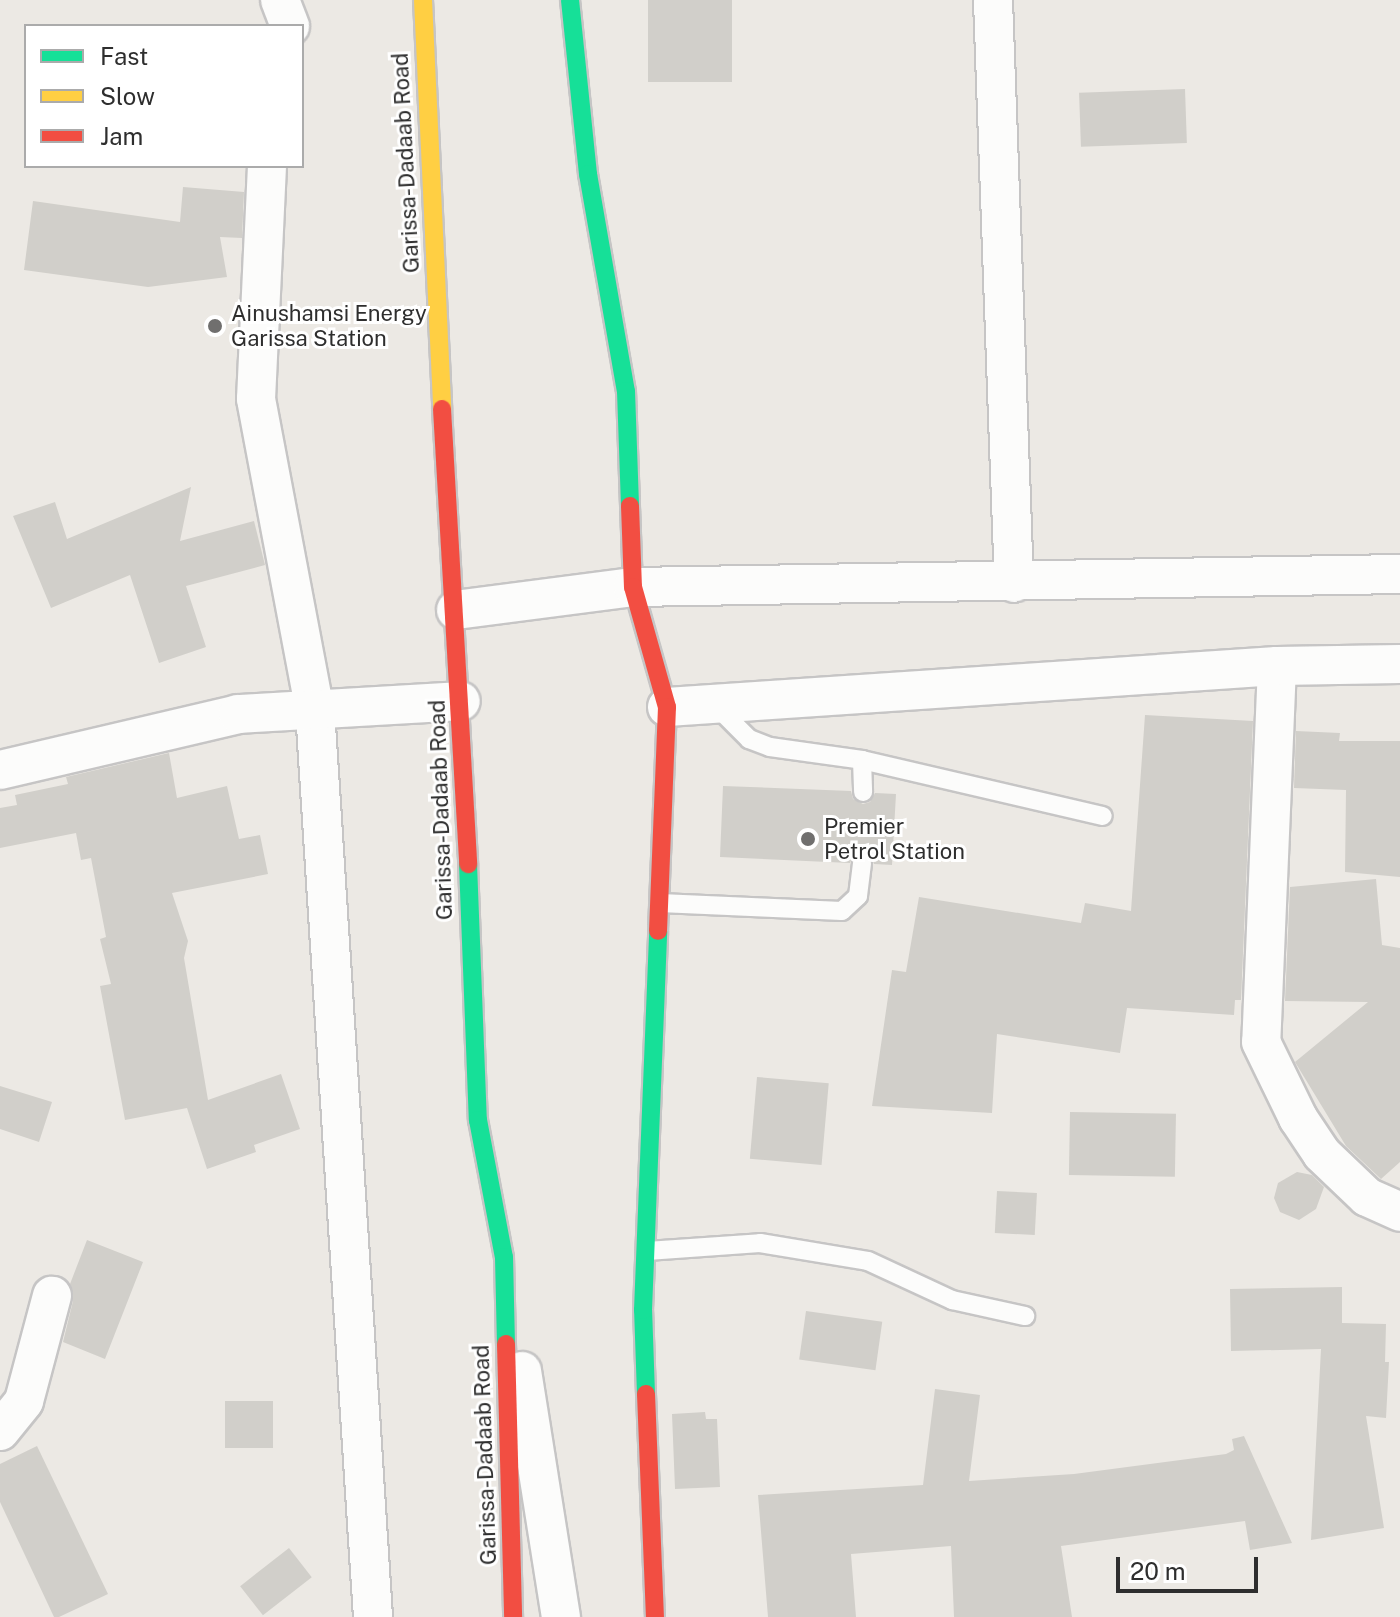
<!DOCTYPE html>
<style>
body{margin:0}
#map{position:relative;width:1400px;height:1617px;overflow:hidden;background:#ece9e4;font-family:"Public Sans",sans-serif}
div>[style]{position:absolute}
.building>*{inset:0;background:#d1cfca;transform-origin:0 0}
.roads{filter:drop-shadow(2px 0 #c6c5c5) drop-shadow(-2px 0 #c6c5c5) drop-shadow(0 2px #c6c5c5) drop-shadow(0 -2px #c6c5c5)}
.lane>*{height:18px;margin:-9px;padding:0 9px;transform-origin:9px;border-radius:9px;background:#fcfcfb}
.street>*{height:38px;margin:-19px;padding:0 19px;transform-origin:19px;border-radius:19px;background:#fcfcfb}
.fast>*{height:18px;margin:-9px;padding:0 9px;transform-origin:9px;border-radius:9px;background:#16e098}
.slow>*{height:18px;margin:-9px;padding:0 9px;transform-origin:9px;border-radius:9px;background:#ffcf43}
.jam>*{height:18px;margin:-9px;padding:0 9px;transform-origin:9px;border-radius:9px;background:#f24e42}
.dots>*{width:22px;height:22px;translate:-50% -50%;box-sizing:border-box;border:4px solid #fff;border-radius:50%}
span{translate:-50% -50%;white-space:nowrap;text-align:center;line-height:1.15;-webkit-text-stroke:6px #fff;paint-order:stroke}
.street-label{font-size:22px;color:#2e2e2e}
.poi-label{font-size:22px;color:#2e2e2e}
.left{translate:0 -50%;text-align:left}
.legend{position:absolute;left:24px;top:24px;width:280px;height:144px;box-sizing:border-box;background:#fff;border:2px solid #ababab;margin:0;padding:10px 14px;list-style:none;font-size:24px;color:#2e2e2e}
.legend li{display:flex;align-items:center;gap:16px;height:40px}
.legend b{width:40px;border:2px solid #ababab}
.scale{position:absolute;left:1116px;top:1557px;width:142px;height:36px;box-sizing:border-box;border:4px solid #2e2e2e;border-top:0;padding-left:10px;font-size:24px;line-height:28px;white-space:nowrap;color:#2e2e2e;-webkit-text-stroke:6px #fff;paint-order:stroke}
</style>
<div id="map">
<div class="building">
<i style="left:648px;top:0;width:84px;height:82px"></i>
<i style="left:1185px;top:89px;width:54px;height:106px;rotate:88deg"></i>
<i style="clip-path:polygon(183px 187px,244px 192px,242px 238px,220px 237px,227px 277px,148px 287px,24px 270px,33px 201px,180px 222px)"></i>
<i style="clip-path:polygon(191px 487px,180px 541px,254px 521px,265px 565px,186px 586px,206px 647px,159px 663px,130px 575px,51px 608px,13px 516px,55px 502px,67px 539px)"></i>
<i style="clip-path:polygon(1145px 715px,1253px 721px,1241px 1000px,1235px 1000px,1234px 1015px,1127px 1008px,1120px 1053px,997px 1034px,992px 1113px,872px 1106px,892px 970px,906px 972px,919px 897px,1081px 923px,1085px 903px,1131px 911px)"></i>
<i style="clip-path:polygon(1296px 731px,1340px 733px,1339px 741px,1400px 741px,1400px 877px,1345px 872px,1346px 790px,1294px 788px)"></i>
<i style="clip-path:polygon(169px 753px,177px 798px,227px 786px,239px 839px,260px 835px,268px 874px,172px 893px,188px 941px,184px 958px,208px 1100px,281px 1074px,300px 1129px,254px 1145px,256px 1152px,207px 1169px,187px 1108px,125px 1120px,100px 986px,111px 984px,100px 939px,106px 937px,91px 858px,81px 860px,76px 833px,0 848px,0 808px,17px 805px,15px 795px,68px 784px,66px 777px)"></i>
<i style="clip-path:polygon(723px 786px,851px 791px,853px 799px,863px 804px,870px 802px,875px 793px,896px 794px,892px 865px,874px 864px,870px 854px,863px 851px,853px 855px,850px 863px,720px 857px)"></i>
<i style="clip-path:polygon(1376px 879px,1382px 945px,1400px 948px,1400px 1162px,1381px 1179px,1346px 1146px,1295px 1062px,1368px 1002px,1285px 1001px,1290px 887px)"></i>
<i style="left:757px;top:1077px;width:72px;height:82px;rotate:5deg"></i>
<i style="clip-path:polygon(0 1086px,52px 1102px,39px 1142px,0 1129px)"></i>
<i style="left:1070px;top:1112px;width:106px;height:63px;rotate:1deg"></i>
<i style="clip-path:polygon(1297px 1172px,1312px 1175px,1324px 1187px,1316px 1209px,1299px 1220px,1280px 1212px,1274px 1198px,1278px 1183px)"></i>
<i style="left:997px;top:1191px;width:40px;height:42px;rotate:3deg"></i>
<i style="clip-path:polygon(87px 1240px,143px 1262px,105px 1359px,63px 1342px,73px 1301px,70px 1284px)"></i>
<i style="clip-path:polygon(1342px 1287px,1342px 1323px,1386px 1324px,1385px 1362px,1389px 1362px,1386px 1418px,1366px 1416px,1384px 1528px,1311px 1540px,1321px 1349px,1231px 1351px,1230px 1289px)"></i>
<i style="left:806px;top:1311px;width:77px;height:49px;rotate:8deg"></i>
<i style="clip-path:polygon(935px 1389px,980px 1395px,969px 1481px,1074px 1474px,1226px 1454px,1234px 1450px,1232px 1439px,1244px 1436px,1292px 1543px,1250px 1550px,1245px 1521px,1061px 1546px,1072px 1617px,954px 1617px,951px 1546px,851px 1554px,856px 1617px,768px 1617px,758px 1495px,923px 1485px)"></i>
<i style="left:225px;top:1401px;width:48px;height:47px"></i>
<i style="clip-path:polygon(705px 1412px,706px 1419px,717px 1419px,720px 1487px,675px 1489px,672px 1414px)"></i>
<i style="clip-path:polygon(37px 1446px,108px 1594px,59px 1617px,54px 1617px,0 1502px,0 1464px)"></i>
<i style="left:289px;top:1548px;width:37px;height:62px;rotate:52deg"></i>
</div>
<div class="roads">
<div class="lane">
<i style="left:716px;top:706px;width:47px;rotate:45deg"></i>
<i style="left:749px;top:739px;width:22px;rotate:21deg"></i>
<i style="left:770px;top:747px;width:93px;rotate:8deg"></i>
<i style="left:862px;top:760px;width:247px;rotate:13.1deg"></i>
<i style="left:862px;top:760px;width:32px;rotate:88deg"></i>
<i style="left:660px;top:903px;width:182px;rotate:2.5deg"></i>
<i style="left:842px;top:911px;width:22px;rotate:-43deg"></i>
<i style="left:858px;top:896px;width:33px;rotate:-83deg"></i>
<i style="left:647px;top:1251px;width:113px;rotate:-4deg"></i>
<i style="left:760px;top:1243px;width:109px;rotate:9.5deg"></i>
<i style="left:868px;top:1261px;width:93px;rotate:24.9deg"></i>
<i style="left:952px;top:1300px;width:75px;rotate:12.4deg"></i>
</div>
<div class="street">
<i style="left:280px;top:0;width:28px;rotate:69deg"></i>
<i style="left:993px;top:0;width:583px;rotate:87.94deg"></i>
<i style="left:267px;top:166px;width:233px;rotate:92.7deg"></i>
<i style="left:256px;top:399px;width:317px;rotate:79.3deg"></i>
<i style="left:315px;top:710px;width:909px;rotate:86.34deg"></i>
<i style="left:456px;top:610px;width:178px;rotate:-7.4deg"></i>
<i style="left:633px;top:587px;width:767px;rotate:-0.97deg"></i>
<i style="left:1277px;top:666px;width:376px;rotate:92.4deg"></i>
<i style="left:1261px;top:1042px;width:85px;rotate:64deg"></i>
<i style="left:1298px;top:1118px;width:43px;rotate:56.3deg"></i>
<i style="left:1322px;top:1154px;width:62px;rotate:43.7deg"></i>
<i style="left:1367px;top:1197px;width:36px;rotate:24deg"></i>
<i style="left:667px;top:707px;width:611px;rotate:-3.85deg"></i>
<i style="left:1277px;top:666px;width:123px;rotate:-0.9deg"></i>
<i style="left:0;top:770px;width:244px;rotate:-13.2deg"></i>
<i style="left:238px;top:714px;width:223px;rotate:-3.3deg"></i>
<i style="left:522px;top:1371px;width:249px;rotate:81deg"></i>
<i style="left:0;top:1431px;width:38px;rotate:-51deg"></i>
<i style="left:24px;top:1401px;width:109px;rotate:-75.1deg"></i>
</div>
<div class="fast">
<i style="left:570px;top:0;width:175px;rotate:84.1deg"></i>
<i style="left:588px;top:174px;width:220px;rotate:80.1deg"></i>
<i style="left:626px;top:391px;width:115px;rotate:88deg"></i>
<i style="left:468px;top:864px;width:256px;rotate:87.8deg"></i>
<i style="left:478px;top:1120px;width:139px;rotate:79.3deg"></i>
<i style="left:504px;top:1257px;width:87px;rotate:88.7deg"></i>
<i style="left:646px;top:1394px;width:84px;rotate:-92deg"></i>
<i style="left:643px;top:1310px;width:379px;rotate:-87.7deg"></i>
</div>
<div class="slow">
<i style="left:423px;top:0;width:409px;rotate:87.3deg"></i>
</div>
<div class="jam">
<i style="left:442px;top:409px;width:456px;rotate:86.7deg"></i>
<i style="left:630px;top:506px;width:81px;rotate:87.9deg"></i>
<i style="left:633px;top:587px;width:125px;rotate:74.2deg"></i>
<i style="left:667px;top:707px;width:224px;rotate:92.3deg"></i>
<i style="left:506px;top:1344px;width:273px;rotate:88.5deg"></i>
<i style="left:646px;top:1394px;width:223px;rotate:87.7deg"></i>
</div>
</div>
<div class="dots">
<i style="left:215px;top:326px;background:#706f6e"></i>
<i style="left:808px;top:839px;background:#706f6e"></i>
</div>
<div class="street-label">
<span style="left:406px;top:163px;rotate:-93deg">Garissa-Dadaab Road</span>
<span style="left:441px;top:810px;rotate:-92deg">Garissa-Dadaab Road</span>
<span style="left:485px;top:1455px;rotate:-92deg">Garissa-Dadaab Road</span>
</div>
<div class="poi-label">
<span class="left" style="left:231px;top:326px">Ainushamsi Energy<br>Garissa Station</span>
<span class="left" style="left:824px;top:839px">Premier<br>Petrol Station</span>
</div>
<ul class="legend">
<li><b style="height:10px;background:#16e098"></b>Fast</li>
<li><b style="height:10px;background:#ffcf43"></b>Slow</li>
<li><b style="height:10px;background:#f24e42"></b>Jam</li>
</ul>
<div class="scale">20 m</div>
</div>
